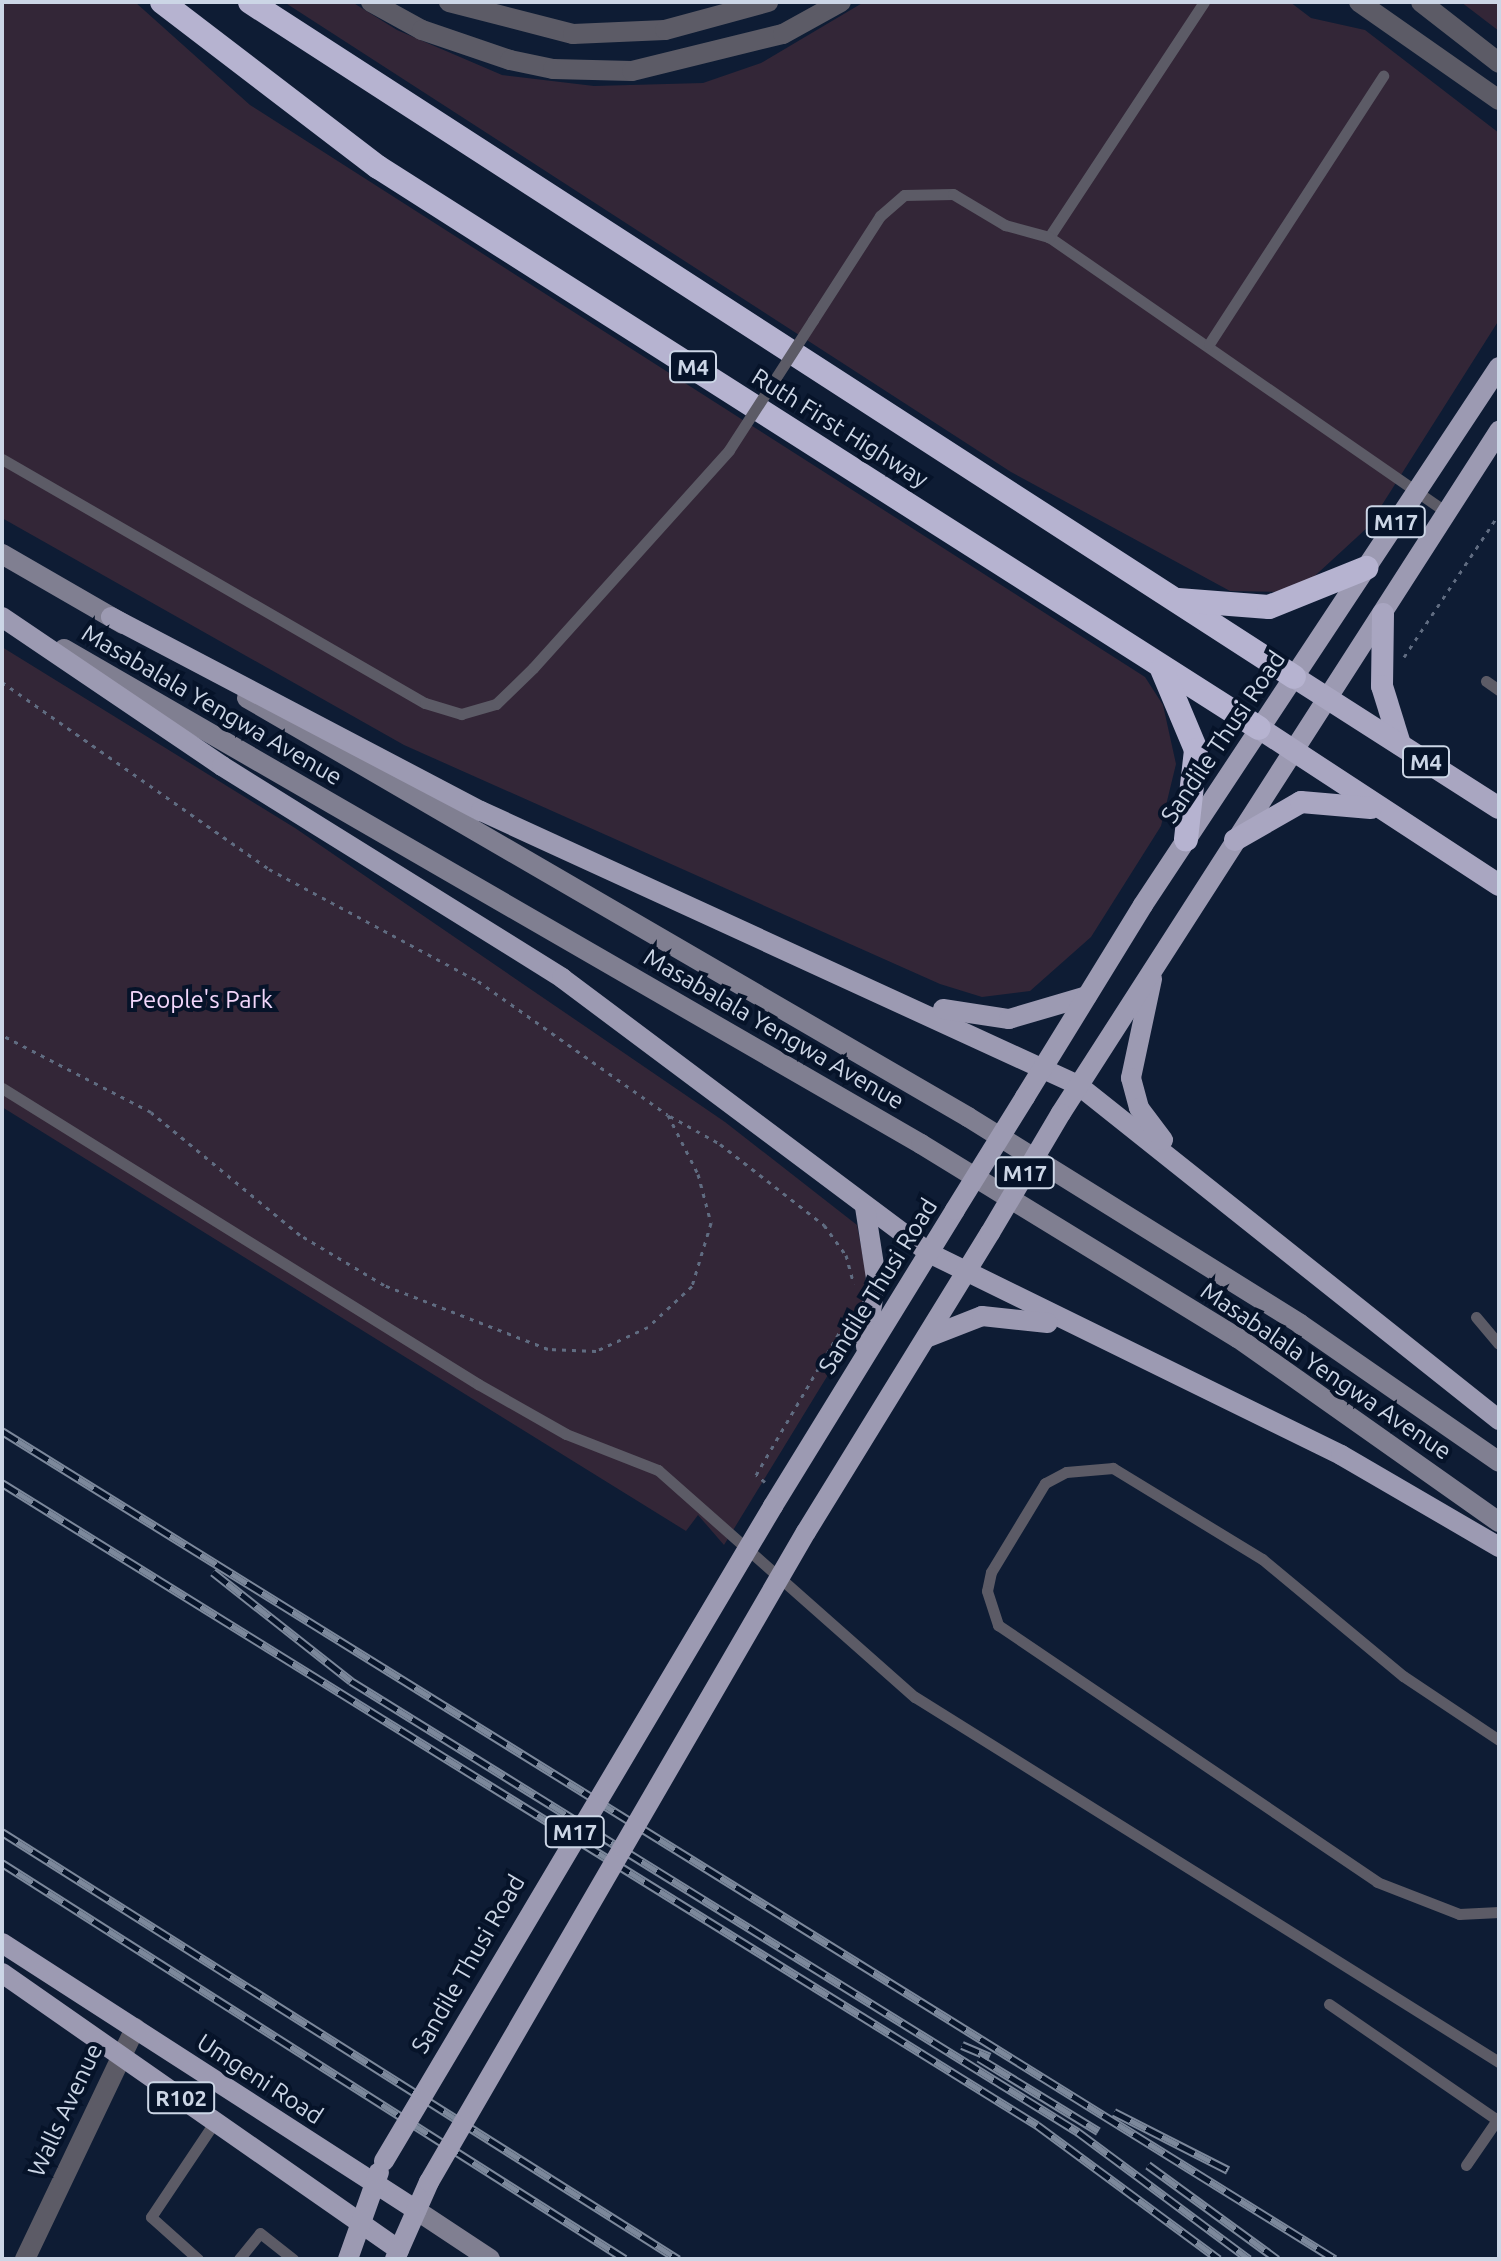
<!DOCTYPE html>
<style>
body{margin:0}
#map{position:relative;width:1501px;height:2261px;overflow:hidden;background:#0e1c34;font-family:Ubuntu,sans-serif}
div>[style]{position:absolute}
.green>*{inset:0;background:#332637}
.path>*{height:3px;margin-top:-1.5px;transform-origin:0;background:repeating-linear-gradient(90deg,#606c81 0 4px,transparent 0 10px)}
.service>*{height:11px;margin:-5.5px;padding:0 5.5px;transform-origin:5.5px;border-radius:5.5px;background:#5c5b66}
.minor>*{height:20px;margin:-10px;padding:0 10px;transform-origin:10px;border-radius:10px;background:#5c5b66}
.secondary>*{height:20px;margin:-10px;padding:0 10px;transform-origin:10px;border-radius:10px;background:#807f91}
.primary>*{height:20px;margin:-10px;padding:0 10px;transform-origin:10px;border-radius:10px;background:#9c9ab2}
.trunk>*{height:22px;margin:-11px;padding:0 11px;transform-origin:11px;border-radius:11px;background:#a9a6c1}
.motorway>*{height:24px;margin:-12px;padding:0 12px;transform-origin:12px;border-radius:12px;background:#b6b3d0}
.rail>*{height:9px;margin-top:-4.5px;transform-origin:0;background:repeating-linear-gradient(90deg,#061329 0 18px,#7c889b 0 36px);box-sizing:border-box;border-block:2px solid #7c889b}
.service-bridge>*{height:11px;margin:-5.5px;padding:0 5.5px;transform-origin:5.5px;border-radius:5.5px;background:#5c5b66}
.primary-bridge>*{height:20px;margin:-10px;padding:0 10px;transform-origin:10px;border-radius:10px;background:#9c9ab2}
span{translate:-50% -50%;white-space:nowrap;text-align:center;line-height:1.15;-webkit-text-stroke:8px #061329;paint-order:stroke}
.shield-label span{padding:2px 6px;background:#061329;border:2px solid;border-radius:6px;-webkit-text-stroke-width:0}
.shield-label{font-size:22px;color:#ccd6e6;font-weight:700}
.street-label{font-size:24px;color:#ccd6e6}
.park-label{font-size:24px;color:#f3d7fb}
.frame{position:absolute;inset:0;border:4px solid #ccd6e6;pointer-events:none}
</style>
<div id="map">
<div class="green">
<i style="clip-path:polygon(2px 2px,135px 2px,250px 105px,1145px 677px,1163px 705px,1176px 764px,1161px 826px,1091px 937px,1030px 991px,982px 997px,940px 984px,404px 745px,2px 518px)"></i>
<i style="clip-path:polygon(284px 2px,352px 2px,397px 30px,502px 75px,594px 86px,703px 83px,761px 63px,864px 2px,1290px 2px,1311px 18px,1365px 30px,1499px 133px,1499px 320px,1368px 527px,1306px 584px,1279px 592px,1230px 591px,1011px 472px)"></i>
<i style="clip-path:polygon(1461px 2px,1499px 2px,1499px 31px)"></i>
<i style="clip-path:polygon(2px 647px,295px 828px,725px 1122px,857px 1225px,866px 1273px,861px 1321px,724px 1545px,698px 1515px,686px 1531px,2px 1107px)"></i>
</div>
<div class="path">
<i style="left:1404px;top:657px;width:172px;rotate:-56.4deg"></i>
<i style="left:2px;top:682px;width:326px;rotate:35deg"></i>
<i style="left:269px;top:869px;width:237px;rotate:28.2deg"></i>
<i style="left:478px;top:981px;width:232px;rotate:35.2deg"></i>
<i style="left:668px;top:1115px;width:66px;rotate:63deg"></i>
<i style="left:698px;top:1174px;width:51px;rotate:75.1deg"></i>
<i style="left:711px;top:1223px;width:66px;rotate:106.8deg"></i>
<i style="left:692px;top:1286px;width:60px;rotate:137deg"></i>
<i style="left:648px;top:1327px;width:57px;rotate:155.2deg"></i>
<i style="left:596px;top:1351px;width:48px;rotate:-177.6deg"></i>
<i style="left:548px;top:1349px;width:176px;rotate:-158.7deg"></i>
<i style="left:384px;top:1285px;width:98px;rotate:-149.2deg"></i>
<i style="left:300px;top:1235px;width:193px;rotate:-140.5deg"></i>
<i style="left:151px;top:1112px;width:168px;rotate:-152.7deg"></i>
<i style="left:670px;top:1116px;width:57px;rotate:29.2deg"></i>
<i style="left:720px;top:1144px;width:132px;rotate:37.9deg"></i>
<i style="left:824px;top:1225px;width:37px;rotate:54deg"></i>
<i style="left:846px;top:1255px;width:30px;rotate:75deg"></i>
<i style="left:765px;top:1482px;width:11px;rotate:-142deg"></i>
<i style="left:756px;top:1475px;width:184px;rotate:-59.7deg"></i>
</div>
<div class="service">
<i style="left:1204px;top:2px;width:282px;rotate:123.4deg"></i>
<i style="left:1049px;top:237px;width:484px;rotate:34.7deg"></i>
<i style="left:813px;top:320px;width:124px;rotate:-57.2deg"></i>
<i style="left:880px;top:216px;width:32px;rotate:-41deg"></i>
<i style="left:904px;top:195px;width:49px;rotate:-1.2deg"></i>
<i style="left:953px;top:194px;width:61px;rotate:30.8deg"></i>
<i style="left:1005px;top:225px;width:46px;rotate:15.3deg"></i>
<i style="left:1209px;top:344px;width:320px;rotate:-57deg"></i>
<i style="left:2px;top:459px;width:488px;rotate:30deg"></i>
<i style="left:425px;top:703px;width:38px;rotate:17deg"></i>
<i style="left:461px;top:714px;width:36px;rotate:-16deg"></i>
<i style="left:496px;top:704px;width:52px;rotate:-44.2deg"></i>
<i style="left:533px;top:668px;width:293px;rotate:-48deg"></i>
<i style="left:1486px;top:681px;width:16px;rotate:35deg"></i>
<i style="left:2px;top:1088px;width:561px;rotate:31.88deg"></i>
<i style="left:478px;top:1384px;width:101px;rotate:29.6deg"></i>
<i style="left:566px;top:1434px;width:99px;rotate:21.4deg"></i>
<i style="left:658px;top:1470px;width:343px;rotate:41.5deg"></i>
<i style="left:915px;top:1697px;width:689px;rotate:32.01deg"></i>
<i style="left:1476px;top:1317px;width:35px;rotate:50deg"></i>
<i style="left:1499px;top:1740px;width:115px;rotate:-146.3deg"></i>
<i style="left:1403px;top:1676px;width:183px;rotate:-140.3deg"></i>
<i style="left:1262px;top:1559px;width:175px;rotate:-148.6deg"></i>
<i style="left:1113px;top:1468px;width:47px;rotate:175.1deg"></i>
<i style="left:1066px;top:1472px;width:24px;rotate:152deg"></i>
<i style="left:1045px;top:1483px;width:104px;rotate:121.2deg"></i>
<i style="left:991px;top:1572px;width:19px;rotate:102deg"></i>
<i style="left:987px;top:1591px;width:36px;rotate:72deg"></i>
<i style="left:998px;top:1625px;width:458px;rotate:34.1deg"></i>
<i style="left:1377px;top:1882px;width:88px;rotate:21.3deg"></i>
<i style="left:1459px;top:1914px;width:40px;rotate:-2.9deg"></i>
<i style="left:1329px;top:2004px;width:204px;rotate:34.6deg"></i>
<i style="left:1466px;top:2165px;width:58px;rotate:-55.5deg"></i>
<i style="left:198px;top:2259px;width:63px;rotate:-138.2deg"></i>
<i style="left:151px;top:2217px;width:113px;rotate:-56.2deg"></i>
<i style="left:239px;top:2259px;width:33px;rotate:-51deg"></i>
<i style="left:260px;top:2233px;width:42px;rotate:38.2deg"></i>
</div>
<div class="minor">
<i style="left:371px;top:2px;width:58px;rotate:28.8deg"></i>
<i style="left:422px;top:30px;width:93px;rotate:18.8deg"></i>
<i style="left:510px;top:60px;width:44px;rotate:11.8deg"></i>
<i style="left:553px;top:69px;width:79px;rotate:1.5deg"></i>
<i style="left:632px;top:71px;width:155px;rotate:-13.8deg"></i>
<i style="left:783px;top:34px;width:66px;rotate:-28.9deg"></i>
<i style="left:449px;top:2px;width:128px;rotate:14.5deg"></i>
<i style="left:573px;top:34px;width:92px;rotate:-2.5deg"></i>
<i style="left:665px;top:30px;width:107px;rotate:-15.2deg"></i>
<i style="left:1359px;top:2px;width:171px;rotate:35deg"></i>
<i style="left:1421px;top:2px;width:99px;rotate:38deg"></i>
<i style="left:25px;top:2259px;width:256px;rotate:-64.5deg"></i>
</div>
<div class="secondary">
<i style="left:2px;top:554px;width:140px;rotate:30deg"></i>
<i style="left:64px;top:649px;width:990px;rotate:30.01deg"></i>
<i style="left:921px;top:1144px;width:372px;rotate:31.5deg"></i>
<i style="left:1238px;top:1338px;width:319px;rotate:35.2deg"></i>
<i style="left:247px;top:698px;width:834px;rotate:30.16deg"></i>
<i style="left:968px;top:1117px;width:391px;rotate:31.9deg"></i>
<i style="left:1300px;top:1324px;width:242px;rotate:34.7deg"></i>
<i style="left:416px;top:2210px;width:89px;rotate:33.5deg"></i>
</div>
<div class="primary">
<i style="left:2px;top:617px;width:266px;rotate:34.1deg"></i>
<i style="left:222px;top:766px;width:401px;rotate:31.9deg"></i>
<i style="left:562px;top:978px;width:459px;rotate:36.8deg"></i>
<i style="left:929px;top:1253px;width:459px;rotate:26.1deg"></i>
<i style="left:1341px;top:1455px;width:183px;rotate:30.2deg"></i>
<i style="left:111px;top:617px;width:418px;rotate:27.7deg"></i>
<i style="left:481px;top:811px;width:657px;rotate:24.65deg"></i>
<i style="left:1078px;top:1085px;width:538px;rotate:38.51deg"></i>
<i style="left:1152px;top:979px;width:101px;rotate:102deg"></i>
<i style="left:1131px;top:1078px;width:31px;rotate:75deg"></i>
<i style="left:1139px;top:1108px;width:40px;rotate:53deg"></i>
<i style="left:943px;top:1009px;width:67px;rotate:8.6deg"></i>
<i style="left:1009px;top:1019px;width:81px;rotate:-16.4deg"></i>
<i style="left:1025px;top:1097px;width:225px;rotate:-58.4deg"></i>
<i style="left:1143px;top:905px;width:645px;rotate:-56.51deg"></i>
<i style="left:1061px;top:1113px;width:811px;rotate:-57.29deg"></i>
<i style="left:865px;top:1207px;width:72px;rotate:81.2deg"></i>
<i style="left:876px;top:1278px;width:69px;rotate:98.4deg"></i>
<i style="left:926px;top:1338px;width:60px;rotate:-21.4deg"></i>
<i style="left:982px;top:1316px;width:66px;rotate:6.1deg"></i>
<i style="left:773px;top:1506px;width:347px;rotate:-58.4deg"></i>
<i style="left:806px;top:1532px;width:351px;rotate:-58.4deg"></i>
<i style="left:2px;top:1943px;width:493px;rotate:32.8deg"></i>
<i style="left:2px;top:1973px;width:484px;rotate:34.9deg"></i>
<i style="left:348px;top:2259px;width:92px;rotate:-70.4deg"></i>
<i style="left:395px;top:2259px;width:84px;rotate:-66.2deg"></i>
</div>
<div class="trunk">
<i style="left:1383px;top:614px;width:72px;rotate:90.8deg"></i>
<i style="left:1382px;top:686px;width:61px;rotate:72.8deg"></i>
<i style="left:1294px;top:677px;width:243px;rotate:32.6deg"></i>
<i style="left:1259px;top:728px;width:287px;rotate:33.2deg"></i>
<i style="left:1235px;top:840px;width:76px;rotate:-29.9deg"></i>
<i style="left:1301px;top:802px;width:70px;rotate:4.9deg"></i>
</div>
<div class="motorway">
<i style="left:162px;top:2px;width:272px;rotate:37.4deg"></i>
<i style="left:378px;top:167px;width:1044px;rotate:32.49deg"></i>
<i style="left:250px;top:2px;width:1243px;rotate:32.88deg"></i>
<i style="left:1178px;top:600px;width:91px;rotate:4.4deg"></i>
<i style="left:1269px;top:607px;width:105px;rotate:-21.9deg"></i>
<i style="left:1162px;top:669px;width:88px;rotate:67.2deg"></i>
<i style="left:1196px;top:750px;width:90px;rotate:96.4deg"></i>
</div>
<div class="rail">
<i style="left:2px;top:1431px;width:1569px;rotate:31.85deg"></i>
<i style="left:2px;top:1483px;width:1218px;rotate:31.81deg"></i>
<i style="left:1037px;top:2125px;width:226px;rotate:36.4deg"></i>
<i style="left:213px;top:1572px;width:176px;rotate:38.3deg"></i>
<i style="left:351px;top:1681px;width:856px;rotate:31.81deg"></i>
<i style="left:1078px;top:2132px;width:213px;rotate:36.6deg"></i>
<i style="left:2px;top:1832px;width:800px;rotate:32.28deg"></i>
<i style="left:2px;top:1863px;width:738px;rotate:32.44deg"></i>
<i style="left:962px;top:2045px;width:30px;rotate:23deg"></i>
<i style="left:979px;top:2058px;width:140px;rotate:31.5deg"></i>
<i style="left:1114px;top:2112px;width:128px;rotate:27deg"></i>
<i style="left:1148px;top:2165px;width:160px;rotate:36.1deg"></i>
</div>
<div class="service-bridge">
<i style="left:729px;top:450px;width:155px;rotate:-57.1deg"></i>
</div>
<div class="primary-bridge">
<i style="left:955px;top:1210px;width:133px;rotate:-58.2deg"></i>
<i style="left:990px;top:1233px;width:139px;rotate:-59.4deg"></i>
<i style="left:384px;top:2161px;width:762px;rotate:-59.29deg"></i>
<i style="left:429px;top:2182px;width:751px;rotate:-59.89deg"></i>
</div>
<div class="shield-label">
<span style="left:693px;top:367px">M4</span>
<span style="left:1396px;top:522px">M17</span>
<span style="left:1426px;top:762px">M4</span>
<span style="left:1025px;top:1173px">M17</span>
<span style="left:575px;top:1832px">M17</span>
<span style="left:181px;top:2098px">R102</span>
</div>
<div class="street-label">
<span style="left:840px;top:428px;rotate:32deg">Ruth First Highway</span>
<span style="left:212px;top:705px;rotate:30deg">Masabalala Yengwa Avenue</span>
<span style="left:1223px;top:737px;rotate:-56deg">Sandile Thusi Road</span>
<span style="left:774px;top:1029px;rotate:30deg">Masabalala Yengwa Avenue</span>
<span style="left:878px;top:1286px;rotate:-58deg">Sandile Thusi Road</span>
<span style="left:1326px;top:1371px;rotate:34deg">Masabalala Yengwa Avenue</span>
<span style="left:468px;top:1964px;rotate:-60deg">Sandile Thusi Road</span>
<span style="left:260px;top:2079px;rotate:33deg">Umgeni Road</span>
<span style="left:65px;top:2110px;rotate:-65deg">Walls Avenue</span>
</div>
<div class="park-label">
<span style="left:201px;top:1000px">People's Park</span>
</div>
<div class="frame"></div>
</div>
